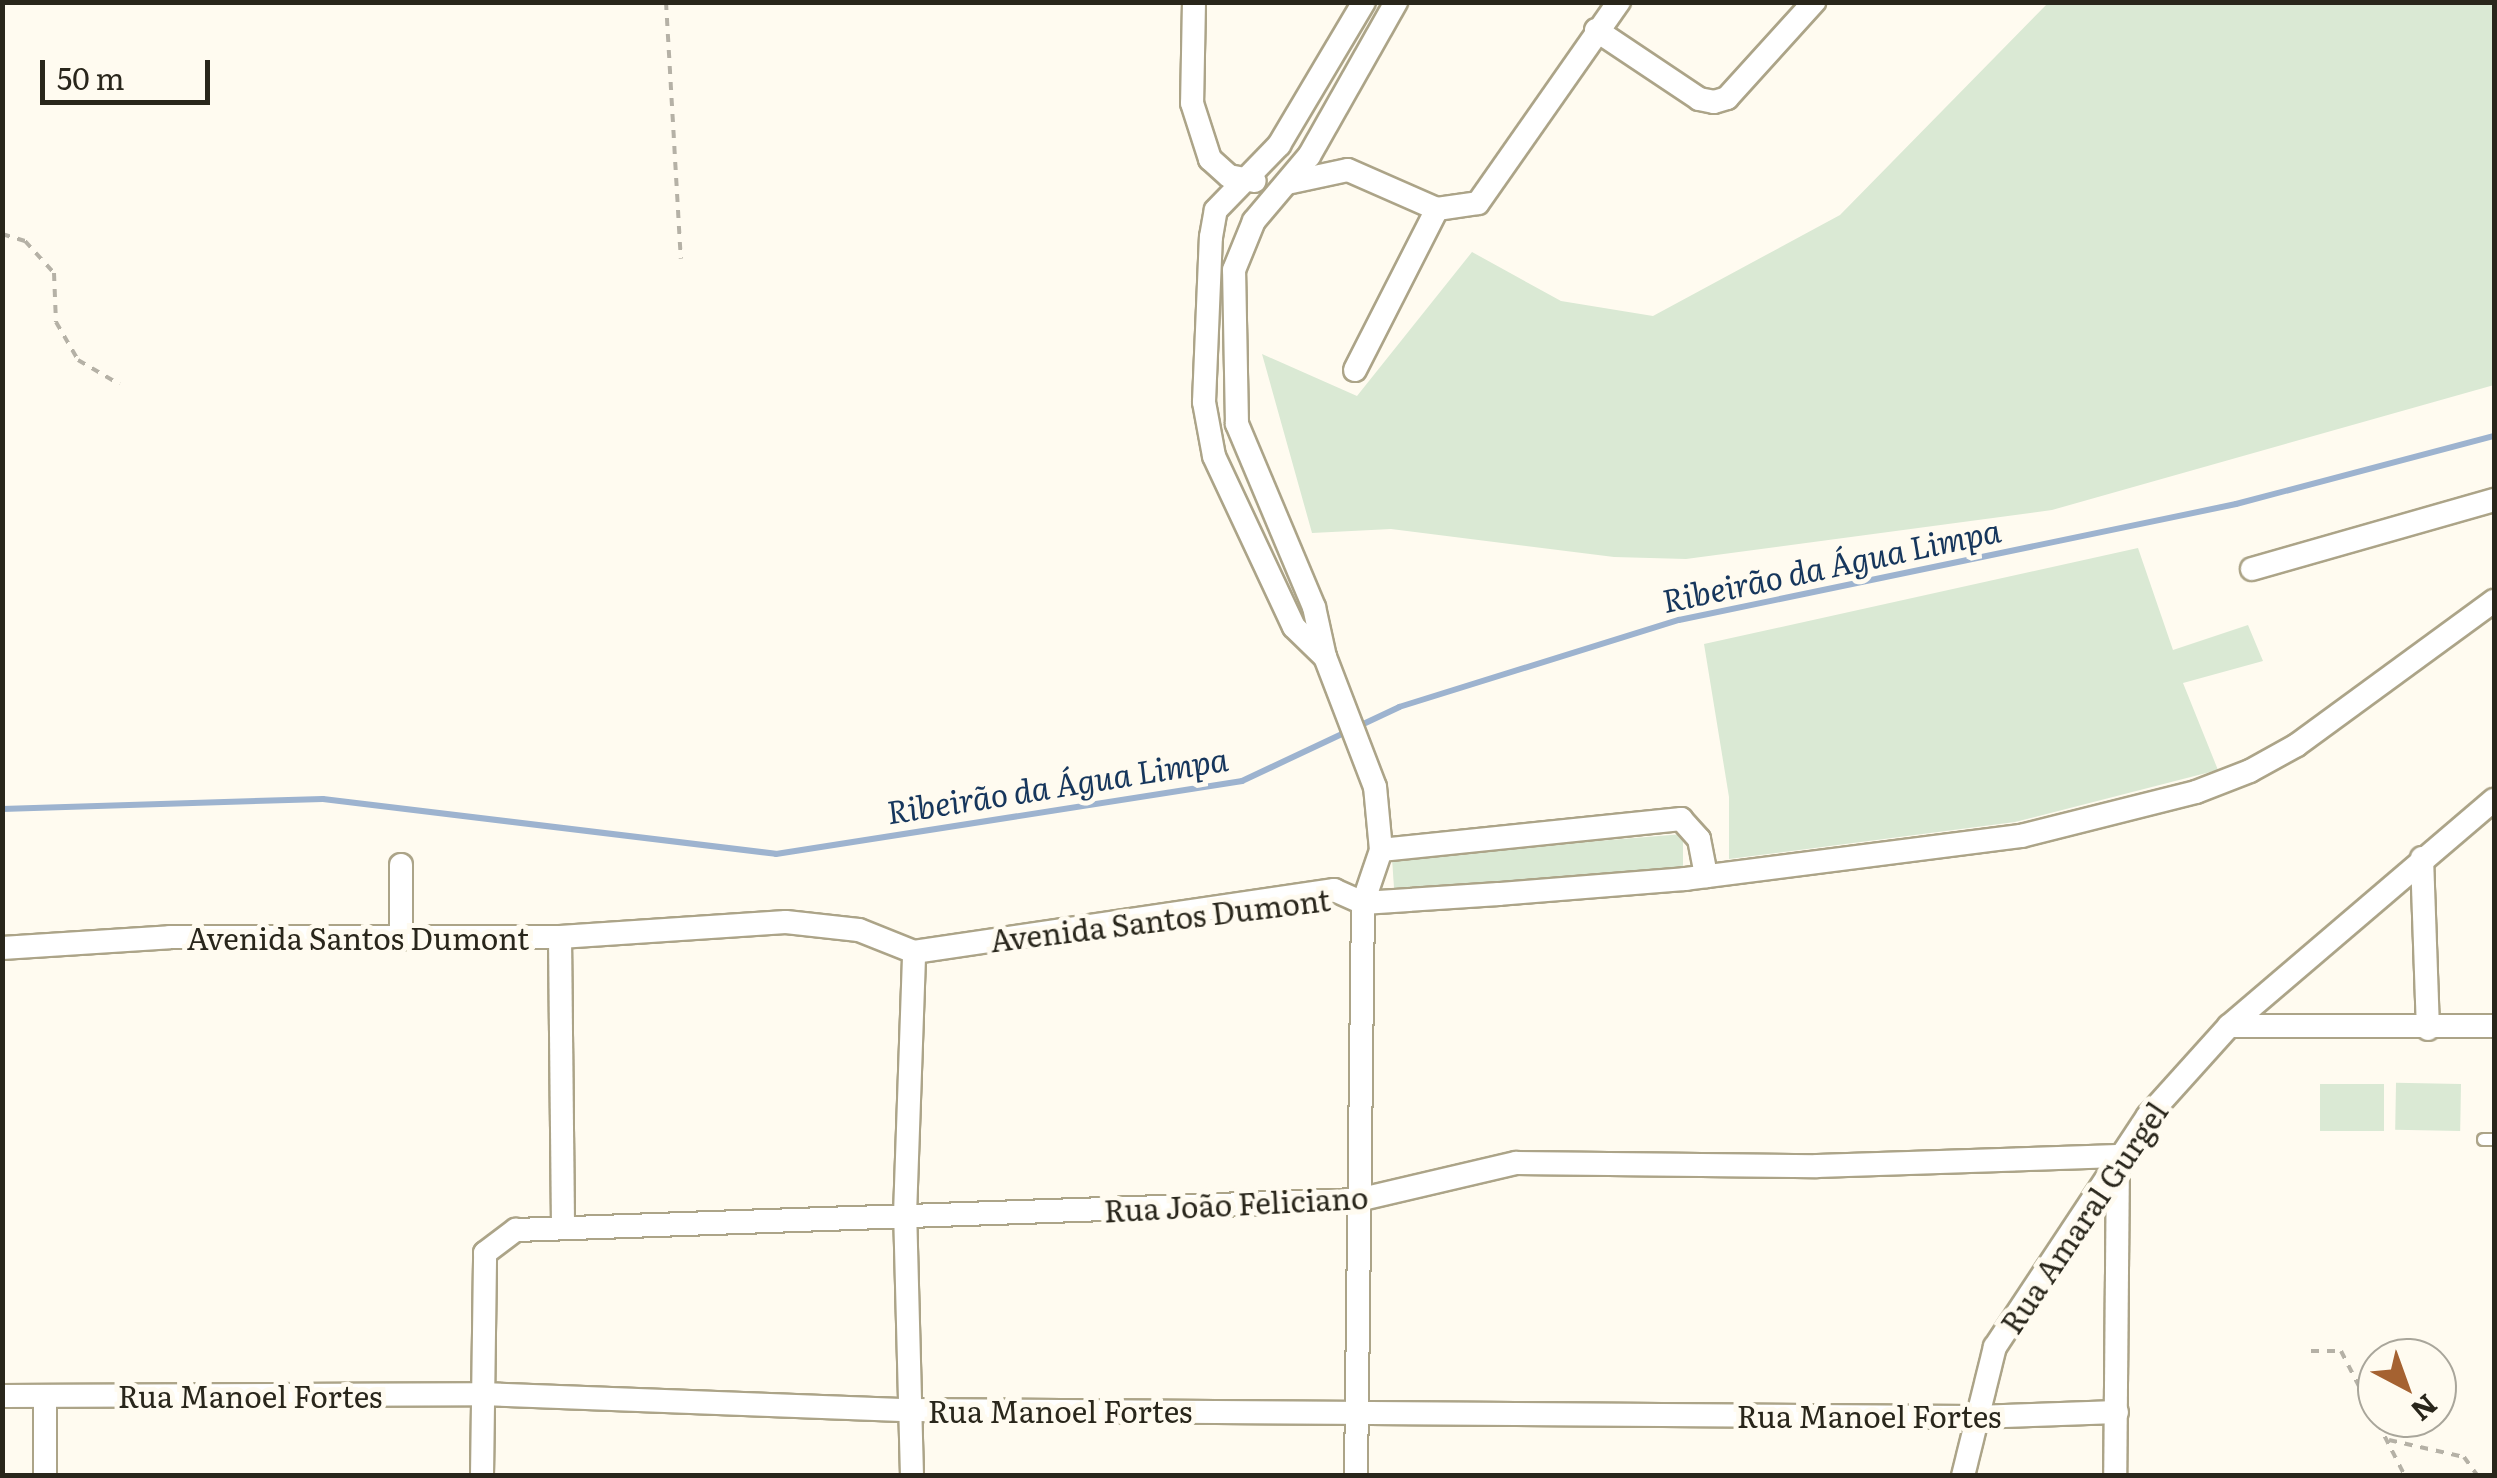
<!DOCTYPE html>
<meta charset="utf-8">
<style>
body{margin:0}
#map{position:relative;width:2497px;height:1478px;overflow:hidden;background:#fffbf0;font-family:Literata,serif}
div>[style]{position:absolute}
.green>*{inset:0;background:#dae9d4;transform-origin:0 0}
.stream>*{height:6px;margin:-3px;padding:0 3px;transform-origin:3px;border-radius:3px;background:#9db3cf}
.path>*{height:4px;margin-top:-2px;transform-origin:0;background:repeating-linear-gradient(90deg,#b5b1a6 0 8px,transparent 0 16px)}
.roads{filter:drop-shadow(2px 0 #aca488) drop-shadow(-2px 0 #aca488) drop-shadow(0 2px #aca488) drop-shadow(0 -2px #aca488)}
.service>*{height:11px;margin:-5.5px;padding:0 5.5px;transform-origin:5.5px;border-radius:5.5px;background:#fff}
.minor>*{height:22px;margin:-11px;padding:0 11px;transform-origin:11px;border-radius:11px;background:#fff}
span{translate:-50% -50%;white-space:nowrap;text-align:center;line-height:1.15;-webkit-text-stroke:10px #fffbf0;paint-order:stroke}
.street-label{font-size:30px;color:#29261b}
.water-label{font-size:32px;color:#16365c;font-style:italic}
.frame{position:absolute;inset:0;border:5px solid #29261b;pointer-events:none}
.north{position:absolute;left:2357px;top:1338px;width:100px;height:100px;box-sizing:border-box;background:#fffbf0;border:2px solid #a9a69b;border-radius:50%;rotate:139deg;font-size:28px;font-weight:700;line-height:40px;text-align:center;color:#29261b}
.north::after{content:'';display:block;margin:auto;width:35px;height:45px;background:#a56231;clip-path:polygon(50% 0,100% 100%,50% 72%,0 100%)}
.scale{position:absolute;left:40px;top:60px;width:170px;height:45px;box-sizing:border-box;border:5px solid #29261b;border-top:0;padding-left:12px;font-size:30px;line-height:35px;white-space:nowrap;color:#29261b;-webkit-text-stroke:8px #fffbf0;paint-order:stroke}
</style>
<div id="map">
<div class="green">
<i style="clip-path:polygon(2049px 2px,2494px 3px,2494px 385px,2052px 510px,1686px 559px,1614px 557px,1391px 529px,1312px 533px,1262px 354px,1357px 396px,1472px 252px,1561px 301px,1653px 316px,1840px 215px)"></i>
<i style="clip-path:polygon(2138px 548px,2173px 650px,2248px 625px,2263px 661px,2183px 683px,2218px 770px,2015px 822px,1729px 859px,1729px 797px,1704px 644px)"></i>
<i style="clip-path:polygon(1683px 834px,1683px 869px,1394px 888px,1392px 858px)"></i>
<i style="left:2320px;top:1084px;width:64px;height:47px"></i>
<i style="left:2461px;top:1084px;width:47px;height:65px;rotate:91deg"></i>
</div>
<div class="stream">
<i style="left:2px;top:809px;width:321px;rotate:-1.8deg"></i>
<i style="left:323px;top:799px;width:456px;rotate:6.9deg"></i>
<i style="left:776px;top:854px;width:472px;rotate:-8.9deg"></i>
<i style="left:1242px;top:781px;width:174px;rotate:-25.2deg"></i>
<i style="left:1399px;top:707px;width:293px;rotate:-17.3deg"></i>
<i style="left:1679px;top:620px;width:569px;rotate:-11.76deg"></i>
<i style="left:2236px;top:504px;width:267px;rotate:-14.8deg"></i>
</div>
<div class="path">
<i style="left:666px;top:2px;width:257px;rotate:86.7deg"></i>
<i style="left:2px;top:234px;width:24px;rotate:17deg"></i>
<i style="left:25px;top:241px;width:43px;rotate:47.8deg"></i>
<i style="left:54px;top:273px;width:49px;rotate:87.7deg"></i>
<i style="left:56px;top:322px;width:44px;rotate:59.9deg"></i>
<i style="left:78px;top:360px;width:48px;rotate:30.3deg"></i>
<i style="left:2311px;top:1351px;width:30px"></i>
<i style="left:2341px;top:1351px;width:140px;rotate:62.9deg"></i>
<i style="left:2389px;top:1440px;width:77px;rotate:12.8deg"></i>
<i style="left:2464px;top:1457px;width:24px;rotate:54deg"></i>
</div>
<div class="roads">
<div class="service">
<i style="left:2483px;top:1139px;width:11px"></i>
</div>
<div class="minor">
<i style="left:1194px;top:2px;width:101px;rotate:91.1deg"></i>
<i style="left:1192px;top:103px;width:59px;rotate:72.2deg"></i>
<i style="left:1210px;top:159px;width:25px;rotate:42deg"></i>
<i style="left:1229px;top:176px;width:26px;rotate:11deg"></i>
<i style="left:1596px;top:30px;width:124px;rotate:33.8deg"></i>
<i style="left:1699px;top:99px;width:15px;rotate:11deg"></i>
<i style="left:1714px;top:102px;width:14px;rotate:-17deg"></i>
<i style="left:1727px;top:98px;width:130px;rotate:-47.8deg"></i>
<i style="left:1287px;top:183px;width:62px;rotate:-12deg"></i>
<i style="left:1348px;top:170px;width:97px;rotate:23.7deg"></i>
<i style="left:1355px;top:370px;width:181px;rotate:-63deg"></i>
<i style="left:1437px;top:209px;width:41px;rotate:-8.3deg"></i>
<i style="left:1478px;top:203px;width:246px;rotate:-55deg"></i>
<i style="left:2252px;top:569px;width:252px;rotate:-15.9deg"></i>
<i style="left:1325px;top:657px;width:43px;rotate:-135.9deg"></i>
<i style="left:1294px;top:627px;width:189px;rotate:-115.1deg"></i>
<i style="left:1214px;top:456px;width:55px;rotate:-100.5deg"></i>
<i style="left:1204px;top:402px;width:165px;rotate:-87.6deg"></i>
<i style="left:1211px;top:237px;width:27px;rotate:-80deg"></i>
<i style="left:1216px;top:210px;width:91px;rotate:-45.9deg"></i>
<i style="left:1279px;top:145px;width:166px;rotate:-59.3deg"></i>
<i style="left:1381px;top:850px;width:302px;rotate:-5.9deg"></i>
<i style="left:1681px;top:819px;width:27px;rotate:48deg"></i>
<i style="left:1699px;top:839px;width:38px;rotate:79deg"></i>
<i style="left:2422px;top:858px;width:171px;rotate:88deg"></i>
<i style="left:401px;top:865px;width:74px;rotate:90deg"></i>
<i style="left:560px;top:937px;width:291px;rotate:89.4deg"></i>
<i style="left:2px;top:948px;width:168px;rotate:-3.7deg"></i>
<i style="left:170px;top:937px;width:390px"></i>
<i style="left:560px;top:937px;width:226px;rotate:-3.8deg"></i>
<i style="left:786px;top:922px;width:73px;rotate:6.3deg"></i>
<i style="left:859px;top:930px;width:59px;rotate:21.8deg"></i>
<i style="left:914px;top:952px;width:425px;rotate:-8.4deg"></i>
<i style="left:1334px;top:890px;width:32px;rotate:24deg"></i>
<i style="left:1363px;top:903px;width:136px;rotate:-3.8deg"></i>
<i style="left:1499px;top:894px;width:187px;rotate:-4.6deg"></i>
<i style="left:1685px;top:879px;width:339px;rotate:-7.3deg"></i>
<i style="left:2021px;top:836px;width:180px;rotate:-14.1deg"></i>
<i style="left:2196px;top:792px;width:58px;rotate:-21.3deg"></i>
<i style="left:2250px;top:771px;width:54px;rotate:-29deg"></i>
<i style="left:2297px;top:745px;width:244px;rotate:-36.2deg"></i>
<i style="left:2229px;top:1026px;width:265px"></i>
<i style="left:2px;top:1396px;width:480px;rotate:-0.2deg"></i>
<i style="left:482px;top:1394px;width:426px;rotate:2.2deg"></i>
<i style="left:908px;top:1410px;width:1068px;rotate:0.38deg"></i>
<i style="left:1976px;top:1417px;width:141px;rotate:-2deg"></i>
<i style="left:45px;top:1396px;width:80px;rotate:90deg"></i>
<i style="left:482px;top:1476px;width:223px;rotate:-89.2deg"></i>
<i style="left:485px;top:1253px;width:39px;rotate:-37deg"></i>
<i style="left:516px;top:1230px;width:843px;rotate:-2.04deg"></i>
<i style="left:1358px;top:1200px;width:162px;rotate:-13.2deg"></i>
<i style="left:1516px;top:1163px;width:301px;rotate:0.6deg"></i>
<i style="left:1817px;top:1166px;width:301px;rotate:-1.9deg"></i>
<i style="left:2118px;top:1156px;width:320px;rotate:90.5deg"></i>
<i style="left:912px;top:1476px;width:261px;rotate:-91.5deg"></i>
<i style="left:905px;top:1215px;width:263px;rotate:-88deg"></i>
<i style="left:1356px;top:1476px;width:573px;rotate:-89.3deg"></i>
<i style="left:1363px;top:903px;width:56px;rotate:-71.2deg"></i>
<i style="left:1381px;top:850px;width:63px;rotate:-95.4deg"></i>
<i style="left:1375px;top:787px;width:139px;rotate:-111deg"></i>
<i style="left:1325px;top:657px;width:51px;rotate:-102.4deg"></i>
<i style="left:1314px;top:607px;width:199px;rotate:-112.8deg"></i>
<i style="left:1237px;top:424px;width:154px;rotate:-91.1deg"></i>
<i style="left:1234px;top:270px;width:53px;rotate:-67.8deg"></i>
<i style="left:1254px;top:221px;width:85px;rotate:-49.8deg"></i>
<i style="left:1309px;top:156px;width:177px;rotate:-60.5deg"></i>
<i style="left:1963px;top:1476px;width:133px;rotate:-76.1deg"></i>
<i style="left:1995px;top:1347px;width:277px;rotate:-56.5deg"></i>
<i style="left:2148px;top:1116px;width:121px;rotate:-48deg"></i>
<i style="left:2229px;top:1026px;width:348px;rotate:-40.5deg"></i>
</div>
</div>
<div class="street-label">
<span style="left:1160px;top:919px;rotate:-7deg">Avenida Santos Dumont</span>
<span style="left:358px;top:937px">Avenida Santos Dumont</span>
<span style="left:1236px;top:1203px;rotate:-3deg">Rua João Feliciano</span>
<span style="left:2083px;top:1217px;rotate:-56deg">Rua Amaral Gurgel</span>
<span style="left:250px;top:1395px">Rua Manoel Fortes</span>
<span style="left:1060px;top:1410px">Rua Manoel Fortes</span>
<span style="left:1869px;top:1415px">Rua Manoel Fortes</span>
</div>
<div class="water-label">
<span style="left:1831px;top:564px;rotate:-12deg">Ribeirão da Água Limpa</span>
<span style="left:1057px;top:784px;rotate:-9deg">Ribeirão da Água Limpa</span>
</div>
<div class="frame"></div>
<div class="north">N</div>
<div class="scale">50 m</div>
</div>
